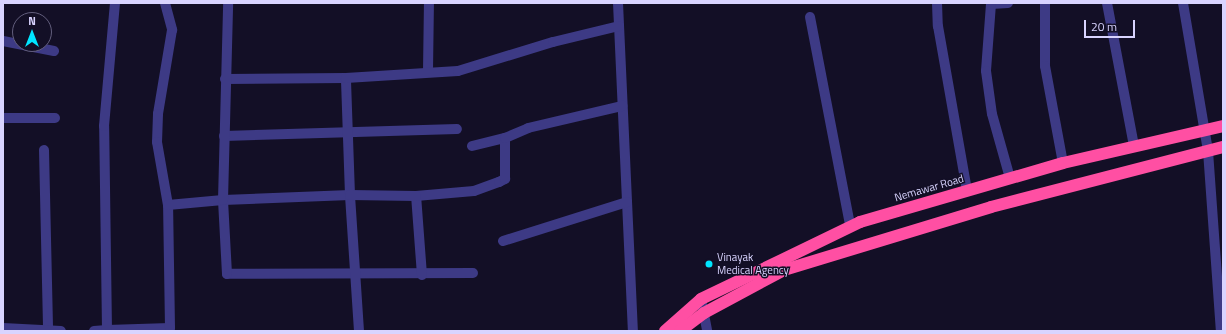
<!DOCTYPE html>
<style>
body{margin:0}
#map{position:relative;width:1226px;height:334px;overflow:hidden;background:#130f26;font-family:"Titillium Web",sans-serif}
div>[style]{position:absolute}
.minor>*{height:10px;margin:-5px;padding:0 5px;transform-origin:5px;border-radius:5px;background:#3d3a85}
.highway>*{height:12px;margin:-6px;padding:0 6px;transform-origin:6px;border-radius:6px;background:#ff4fa3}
.dots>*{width:11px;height:11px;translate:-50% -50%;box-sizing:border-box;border:2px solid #130f26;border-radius:50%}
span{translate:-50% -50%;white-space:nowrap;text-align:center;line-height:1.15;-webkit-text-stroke:3px #130f26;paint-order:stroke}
.street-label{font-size:11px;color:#d9d4ff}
.poi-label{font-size:11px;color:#d9d4ff}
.left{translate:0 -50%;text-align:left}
.frame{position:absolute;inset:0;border:4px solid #d9d4ff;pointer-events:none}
.north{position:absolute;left:12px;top:12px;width:40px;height:40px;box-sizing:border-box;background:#130f26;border:1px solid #625e7d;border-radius:50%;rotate:0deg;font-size:11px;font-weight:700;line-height:16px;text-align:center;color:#d9d4ff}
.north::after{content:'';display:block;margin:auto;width:14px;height:18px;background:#00e5ff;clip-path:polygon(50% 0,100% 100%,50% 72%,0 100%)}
.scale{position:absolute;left:1084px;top:20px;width:51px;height:18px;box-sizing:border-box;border:2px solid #d9d4ff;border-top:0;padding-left:5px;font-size:12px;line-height:14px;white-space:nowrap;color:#d9d4ff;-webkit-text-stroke:3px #130f26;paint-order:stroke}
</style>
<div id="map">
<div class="minor">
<i style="left:165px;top:3px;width:28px;rotate:75deg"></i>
<i style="left:172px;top:30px;width:85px;rotate:99.5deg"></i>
<i style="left:158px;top:114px;width:28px;rotate:92deg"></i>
<i style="left:157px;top:142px;width:64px;rotate:80.1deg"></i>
<i style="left:618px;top:3px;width:328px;rotate:87.4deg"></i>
<i style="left:937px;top:3px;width:23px;rotate:88deg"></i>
<i style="left:938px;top:26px;width:168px;rotate:80deg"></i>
<i style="left:1008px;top:3px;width:17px;rotate:177deg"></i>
<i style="left:991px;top:4px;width:67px;rotate:94.3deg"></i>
<i style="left:986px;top:71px;width:43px;rotate:82.1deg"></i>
<i style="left:992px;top:114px;width:66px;rotate:74.3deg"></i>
<i style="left:1045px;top:3px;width:63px;rotate:90deg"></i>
<i style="left:1045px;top:66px;width:99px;rotate:79.5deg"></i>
<i style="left:1107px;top:3px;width:146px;rotate:79.3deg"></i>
<i style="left:1183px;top:3px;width:150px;rotate:80.4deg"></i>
<i style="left:1208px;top:151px;width:180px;rotate:85.9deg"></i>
<i style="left:810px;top:17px;width:212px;rotate:79.1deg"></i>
<i style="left:3px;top:41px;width:52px;rotate:11.1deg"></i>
<i style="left:428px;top:71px;width:68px;rotate:-89.2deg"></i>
<i style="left:225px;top:79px;width:121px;rotate:-0.5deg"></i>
<i style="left:3px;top:118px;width:52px"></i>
<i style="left:224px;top:136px;width:233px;rotate:-1.7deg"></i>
<i style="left:472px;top:146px;width:34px;rotate:-14deg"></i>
<i style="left:44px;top:150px;width:179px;rotate:88.7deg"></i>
<i style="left:503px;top:241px;width:130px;rotate:-17.5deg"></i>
<i style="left:473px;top:273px;width:246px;rotate:179.8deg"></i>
<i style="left:227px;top:274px;width:74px;rotate:-93.1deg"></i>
<i style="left:223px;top:200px;width:127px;rotate:-2.3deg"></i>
<i style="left:350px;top:195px;width:117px;rotate:-92deg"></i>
<i style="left:346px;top:78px;width:112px;rotate:-3.6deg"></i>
<i style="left:458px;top:71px;width:99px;rotate:-17deg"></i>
<i style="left:553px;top:42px;width:68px;rotate:-13.6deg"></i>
<i style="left:422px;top:275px;width:79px;rotate:-94.3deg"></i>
<i style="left:416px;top:196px;width:58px;rotate:-4.9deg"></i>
<i style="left:474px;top:191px;width:27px;rotate:-20deg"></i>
<i style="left:499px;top:182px;width:7px;rotate:-27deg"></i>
<i style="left:505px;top:179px;width:41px;rotate:-90deg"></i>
<i style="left:505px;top:138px;width:25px;rotate:-23deg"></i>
<i style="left:528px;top:128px;width:97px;rotate:-13.2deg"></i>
<i style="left:701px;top:299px;width:33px;rotate:79deg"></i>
<i style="left:3px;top:328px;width:58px;rotate:3deg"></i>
<i style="left:107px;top:330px;width:63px;rotate:-1.8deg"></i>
<i style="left:170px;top:328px;width:123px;rotate:-90.9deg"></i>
<i style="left:168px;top:205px;width:55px;rotate:-5.2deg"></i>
<i style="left:223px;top:200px;width:197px;rotate:-88.5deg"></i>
<i style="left:94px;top:331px;width:13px;rotate:-4deg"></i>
<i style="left:107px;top:330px;width:204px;rotate:-90.8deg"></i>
<i style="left:104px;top:126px;width:123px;rotate:-84.9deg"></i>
<i style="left:359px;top:331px;width:136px;rotate:-93.8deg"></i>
<i style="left:350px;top:195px;width:66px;rotate:0.9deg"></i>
</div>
<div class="highway">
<i style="left:665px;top:331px;width:48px;rotate:-41.6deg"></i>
<i style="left:701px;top:299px;width:177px;rotate:-25.8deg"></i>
<i style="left:860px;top:222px;width:211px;rotate:-16.2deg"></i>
<i style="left:1063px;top:163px;width:164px;rotate:-13deg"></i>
<i style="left:680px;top:331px;width:30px;rotate:-37deg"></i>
<i style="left:704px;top:313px;width:91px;rotate:-28.3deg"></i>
<i style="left:784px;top:270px;width:216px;rotate:-16.9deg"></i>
<i style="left:991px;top:207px;width:240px;rotate:-14.5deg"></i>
</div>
<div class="dots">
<i style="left:709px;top:264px;background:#00e5ff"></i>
</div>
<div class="street-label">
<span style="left:929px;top:188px;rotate:-16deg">Nemawar Road</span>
</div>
<div class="poi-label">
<span class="left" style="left:717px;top:264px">Vinayak<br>Medical Agency</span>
</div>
<div class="frame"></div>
<div class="north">N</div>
<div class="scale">20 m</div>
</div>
